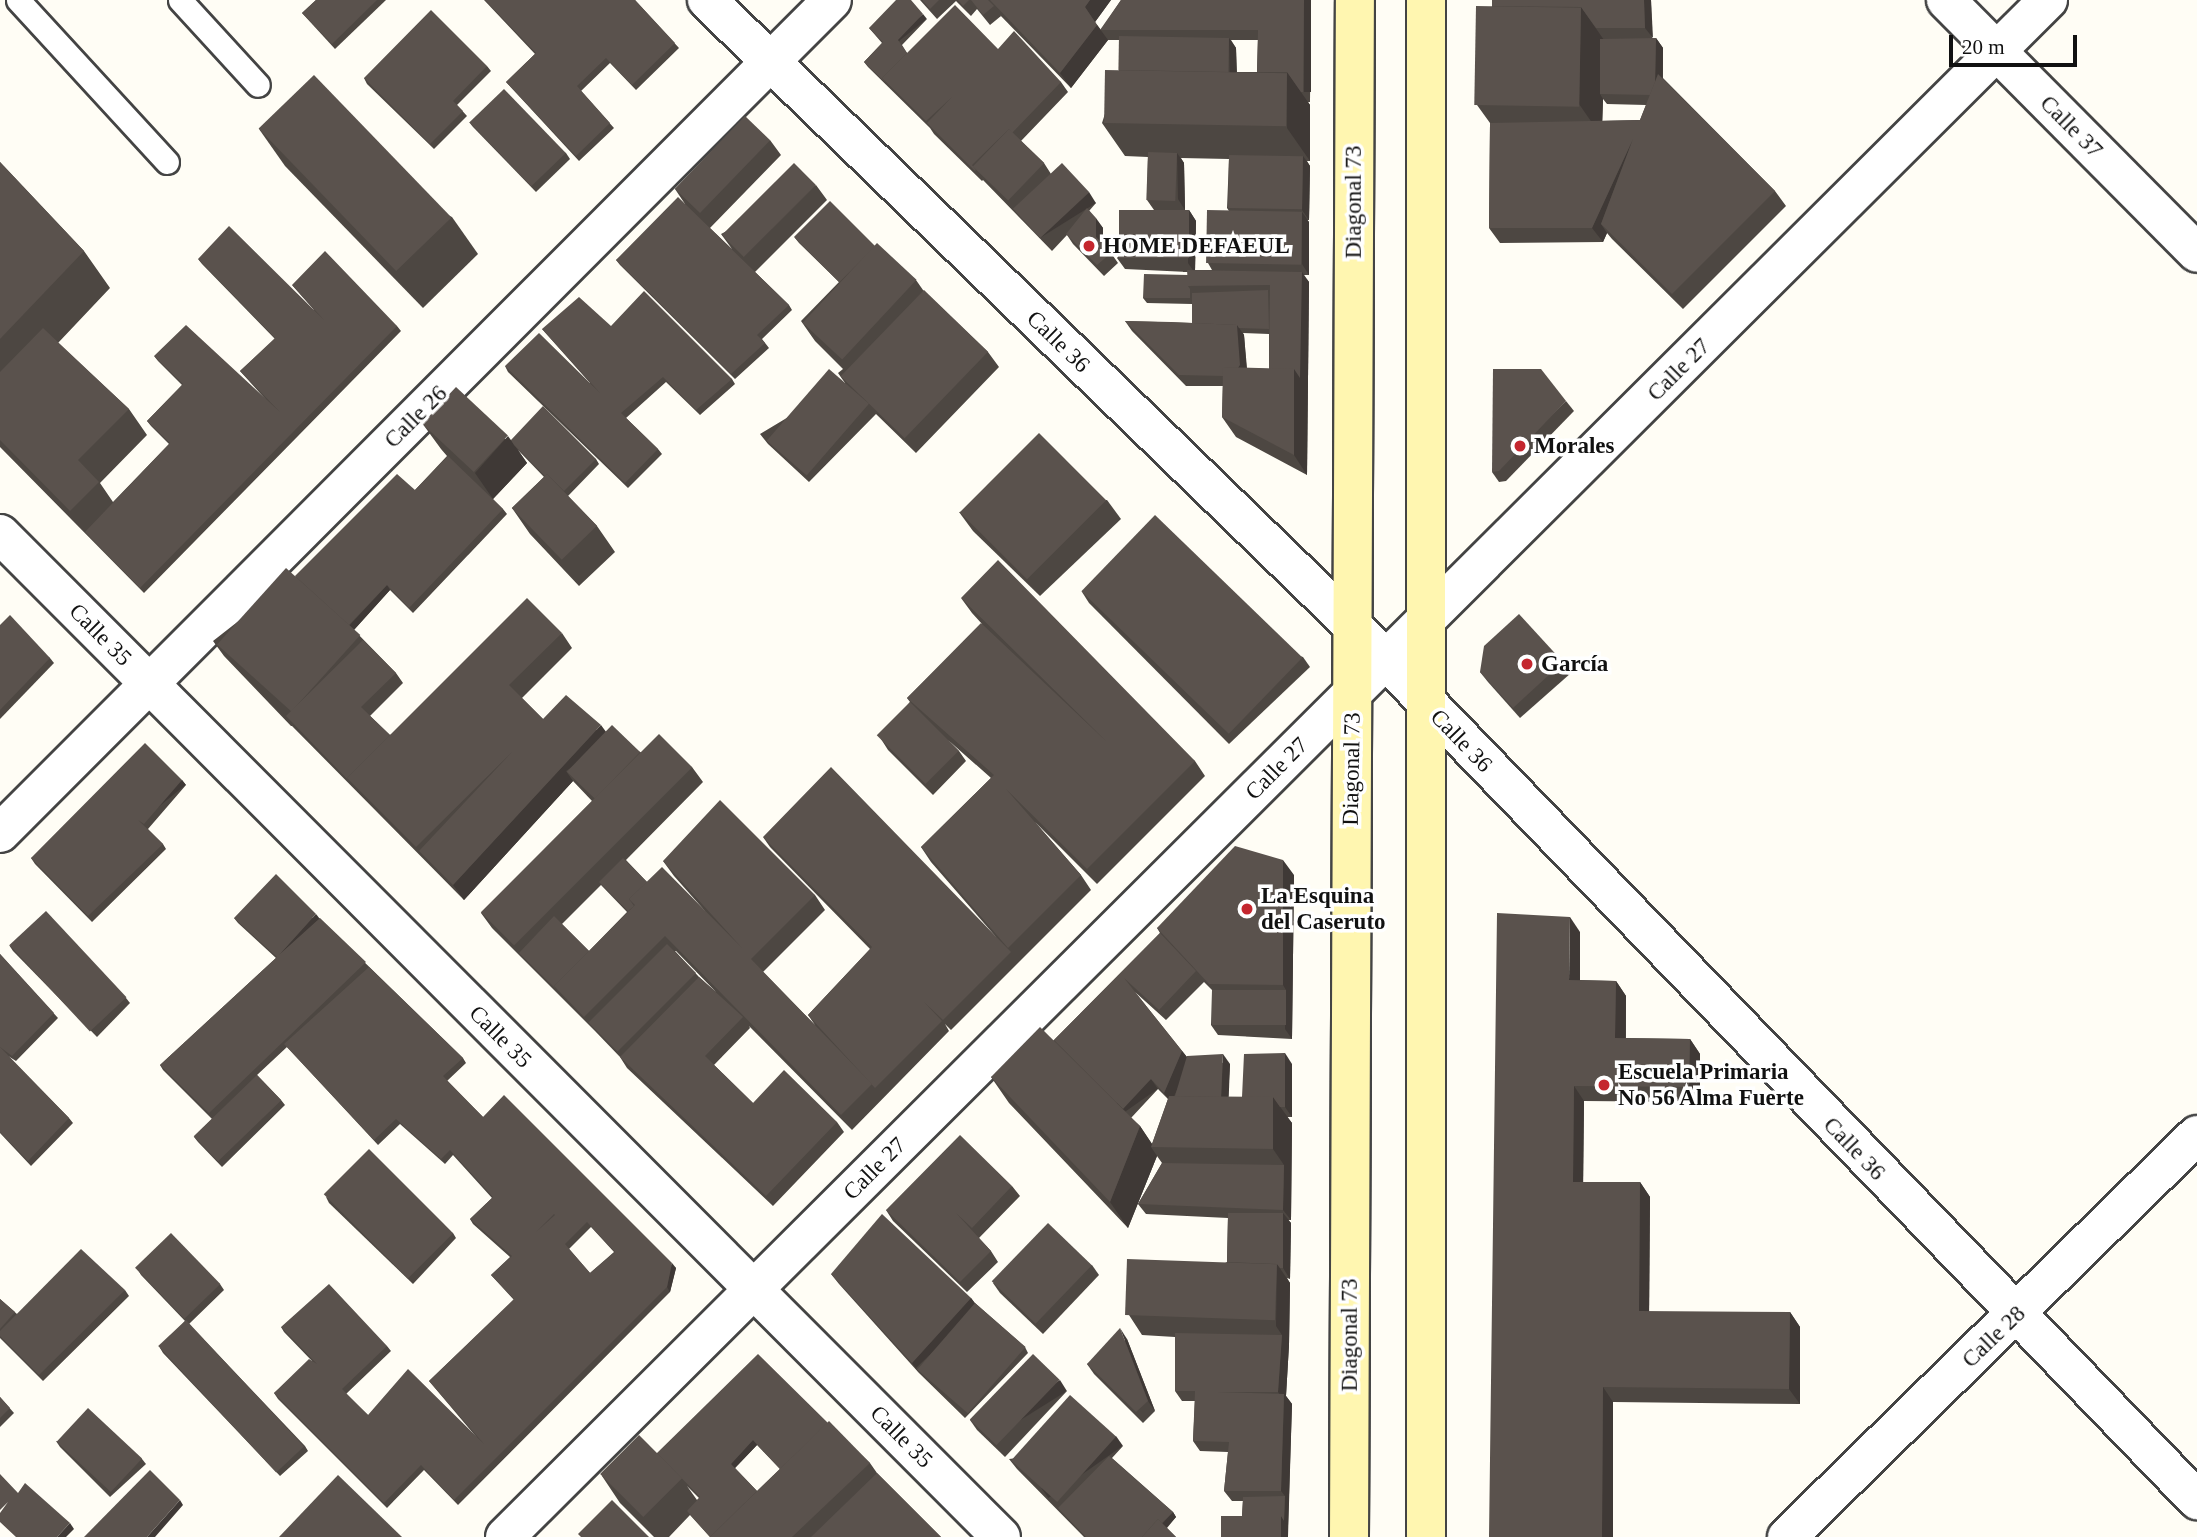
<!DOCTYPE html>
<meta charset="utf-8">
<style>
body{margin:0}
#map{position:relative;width:2197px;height:1537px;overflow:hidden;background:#fffdf5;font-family:Georgia,serif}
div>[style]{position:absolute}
.roads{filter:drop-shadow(2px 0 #444) drop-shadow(-2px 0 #444) drop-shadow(0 2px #444) drop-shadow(0 -2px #444)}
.lane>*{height:23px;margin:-11.5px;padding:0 11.5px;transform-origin:11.5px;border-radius:11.5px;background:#fff}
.street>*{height:38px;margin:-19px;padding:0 19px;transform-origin:19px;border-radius:19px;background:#fff}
.secondary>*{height:38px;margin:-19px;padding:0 19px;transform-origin:19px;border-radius:19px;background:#fff6b0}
.wall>*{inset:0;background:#4d4742}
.shaded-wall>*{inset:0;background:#3f3936;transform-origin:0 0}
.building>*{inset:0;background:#5a524d;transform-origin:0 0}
.dots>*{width:19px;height:19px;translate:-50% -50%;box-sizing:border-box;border:4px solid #fff;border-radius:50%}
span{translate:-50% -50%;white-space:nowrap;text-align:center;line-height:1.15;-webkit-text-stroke:7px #fff;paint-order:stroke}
.street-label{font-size:23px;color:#111}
.poi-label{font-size:23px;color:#111;font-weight:700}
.left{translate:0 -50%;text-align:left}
.scale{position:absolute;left:1949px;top:35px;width:128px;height:32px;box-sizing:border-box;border:4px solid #111;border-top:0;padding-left:9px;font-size:21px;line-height:24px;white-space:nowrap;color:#111;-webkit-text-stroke:5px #fff;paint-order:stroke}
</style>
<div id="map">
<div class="roads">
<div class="lane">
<i style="left:18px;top:0;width:220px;rotate:47.4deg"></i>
<i style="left:180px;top:0;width:115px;rotate:47.5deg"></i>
</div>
<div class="street">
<i style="left:707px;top:0;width:901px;rotate:44.1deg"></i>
<i style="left:1354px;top:627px;width:1214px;rotate:46deg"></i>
<i style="left:1946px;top:0;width:356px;rotate:45.2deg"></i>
<i style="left:0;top:534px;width:1417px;rotate:45.06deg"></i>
<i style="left:0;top:833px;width:1177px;rotate:-45.03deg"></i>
<i style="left:505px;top:1537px;width:2178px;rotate:-44.89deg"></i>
<i style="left:1787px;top:1537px;width:574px;rotate:-44.44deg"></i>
</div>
<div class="secondary">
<i style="left:1349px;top:1537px;width:1537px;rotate:-89.78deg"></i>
<i style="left:1426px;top:1537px;width:1537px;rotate:-90deg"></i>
</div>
</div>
<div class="wall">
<i style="clip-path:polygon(316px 0,386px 0,335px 49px,302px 13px)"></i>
<i style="clip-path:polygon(484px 0,635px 0,679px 48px,636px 90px,610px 63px,581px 91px,614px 128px,579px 161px,506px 82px,535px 54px)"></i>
<i style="clip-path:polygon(evenodd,920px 0,1111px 0,1095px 22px,1101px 30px,1121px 0,1311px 0,1310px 102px,1308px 102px,1310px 105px,1310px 161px,1307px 161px,1310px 166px,1309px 220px,1307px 220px,1309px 222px,1309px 275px,1303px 275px,1309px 282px,1307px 475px,1236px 437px,1222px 417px,1223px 386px,1186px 386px,1132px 331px,1125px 321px,1192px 323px,1192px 304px,1147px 303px,1143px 298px,1188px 275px,1188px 272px,1125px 269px,1117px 258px,1154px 210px,1147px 200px,1148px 157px,1125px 156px,1102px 123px,1119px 70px,1119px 40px,1108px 40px,1071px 88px,999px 14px,1001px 16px,990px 25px,977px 9px,971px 16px,956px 1px,937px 19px,920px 0,1231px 40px,1258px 40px,1257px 72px,1237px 72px,1236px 48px,1231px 40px,920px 0,1181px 158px,1229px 159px,1227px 208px,1229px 211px,1208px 263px,1212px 270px,1195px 270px,1196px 221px,1189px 210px,1156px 210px,1185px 210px,1184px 163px,1181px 158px,920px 0,1243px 333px,1269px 334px,1269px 369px,1247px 368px,1244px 335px,1243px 333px)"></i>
<i style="clip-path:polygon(evenodd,1651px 0,1652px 38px,1656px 38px,1663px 48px,1663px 78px,1775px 191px,1786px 206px,1683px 309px,1612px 239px,1607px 233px,1603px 242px,1500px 243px,1489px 228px,1490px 123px,1477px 105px,1492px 6px,1651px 0,1603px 99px,1607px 104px,1646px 105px,1640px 120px,1602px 121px,1603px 99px)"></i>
<i style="clip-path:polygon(927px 19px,902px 45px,907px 53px,998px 49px,1061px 82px,1068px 92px,1021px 141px,1044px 163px,1051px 174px,1096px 203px,1089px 211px,1103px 228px,1103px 245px,1111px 253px,1118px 263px,1104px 276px,1073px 244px,1067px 235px,1052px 251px,983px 180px,982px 181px,934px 134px,930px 128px,868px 67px,864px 62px,882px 43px,869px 28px)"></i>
<i style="clip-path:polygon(487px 66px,491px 71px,457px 105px,467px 116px,434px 149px,367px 84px,364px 78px)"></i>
<i style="clip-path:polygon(469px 122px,566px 153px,570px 159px,536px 192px,473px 127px)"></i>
<i style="clip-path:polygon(259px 129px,452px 217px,478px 254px,423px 308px,285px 166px)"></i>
<i style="clip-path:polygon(770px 140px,781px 155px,710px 228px,732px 249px,721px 234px,816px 185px,827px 200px,755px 272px,789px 305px,792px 310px,762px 339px,769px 348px,735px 379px,620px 265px,616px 260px,685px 204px,675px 189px)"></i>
<i style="clip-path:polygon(0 162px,84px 251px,110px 288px,58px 343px,129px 409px,147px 435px,100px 483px,113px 502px,169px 444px,151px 426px,147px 421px,182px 385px,158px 361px,154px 356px,268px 402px,240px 371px,275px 339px,202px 264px,198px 259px,314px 310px,292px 285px,397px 326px,401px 331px,144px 593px,0 447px)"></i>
<i style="clip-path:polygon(795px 238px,875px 246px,916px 280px,923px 290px,988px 352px,999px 367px,916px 453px,876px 414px,809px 482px,768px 444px,760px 434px,845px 383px,838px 373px,843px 369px,815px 341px,801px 321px,839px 282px,799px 243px)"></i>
<i style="clip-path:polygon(611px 326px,732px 379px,735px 384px,700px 415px,666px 382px,626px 418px,658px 449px,662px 454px,628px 488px,508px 372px,505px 366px,590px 383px,542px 329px)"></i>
<i style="clip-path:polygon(1566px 401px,1574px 411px,1506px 481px,1499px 482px,1492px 472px)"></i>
<i style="clip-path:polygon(evenodd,422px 423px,511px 440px,596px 459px,599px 464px,568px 496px,597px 526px,615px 552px,579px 586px,530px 534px,512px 508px,544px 477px,518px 450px,527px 463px,493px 499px,503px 509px,507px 514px,413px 613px,390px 590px,354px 630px,396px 673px,403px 683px,370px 716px,390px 735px,562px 633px,572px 648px,522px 698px,543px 719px,606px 732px,640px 752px,692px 767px,703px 782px,626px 860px,647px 882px,705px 911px,674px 876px,663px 861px,815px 895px,825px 910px,763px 972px,815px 1025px,808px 1015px,870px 949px,770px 847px,763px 837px,996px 937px,931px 862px,921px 847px,991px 778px,948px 740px,959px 751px,966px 761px,933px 795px,888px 750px,881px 739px,910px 702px,907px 698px,982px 624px,972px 613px,961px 598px,1195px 761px,1205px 776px,1097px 884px,1035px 822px,1081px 875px,1091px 890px,951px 1030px,945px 1024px,949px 1031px,852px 1130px,749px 1026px,750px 1028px,714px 1065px,753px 1103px,837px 1122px,844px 1132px,773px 1206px,627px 1068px,620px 1057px,595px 1031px,492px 928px,481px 913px,592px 801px,573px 781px,464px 900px,292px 726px,291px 726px,224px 656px,213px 641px,296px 576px,415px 490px,447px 456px,441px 449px,422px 423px,601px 885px,627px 912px,589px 951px,562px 924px,601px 885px,422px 423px,675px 951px,676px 951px,716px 992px,699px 977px,675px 951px)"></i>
<i style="clip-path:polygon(1107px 500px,1121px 519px,1040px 596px,973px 531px,959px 512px)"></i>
<i style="clip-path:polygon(1082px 592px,1303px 657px,1310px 667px,1229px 744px,1089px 603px)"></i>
<i style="clip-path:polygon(0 625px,50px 658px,54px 663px,0 719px)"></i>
<i style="clip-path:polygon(1563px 662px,1571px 673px,1520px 718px,1488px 682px,1480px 672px)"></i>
<i style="clip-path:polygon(182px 780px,186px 785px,148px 829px,163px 844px,166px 849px,92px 922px,35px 864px,31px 858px)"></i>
<i style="clip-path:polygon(evenodd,1294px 875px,1292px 1039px,1218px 1035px,1211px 1025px,1212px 990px,1204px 982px,1166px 1020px,1135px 992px,1187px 1057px,1230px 1064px,1228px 1097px,1242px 1097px,1292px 1064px,1292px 1117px,1287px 1117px,1292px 1123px,1291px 1220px,1288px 1220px,1291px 1223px,1290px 1279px,1287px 1278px,1290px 1283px,1289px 1345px,1286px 1396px,1292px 1404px,1288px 1537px,1242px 1516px,1243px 1501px,1232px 1501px,1224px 1491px,1228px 1452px,1200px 1451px,1193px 1441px,1195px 1401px,1182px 1401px,1175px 1391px,1175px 1337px,1142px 1335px,1129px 1315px,1227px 1262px,1228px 1218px,1146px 1214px,1138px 1204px,1162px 1163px,1157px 1156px,1128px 1228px,1009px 1103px,991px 1077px,1054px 1040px,1160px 933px,1157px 928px,1294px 875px,1158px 1089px,1168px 1099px,1152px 1144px,1140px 1126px,1131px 1118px,1158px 1089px)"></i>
<i style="clip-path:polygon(evenodd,234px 918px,319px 918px,463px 1058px,466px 1063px,447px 1081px,483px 1117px,676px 1268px,670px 1292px,458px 1505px,424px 1470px,387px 1508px,278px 1399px,274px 1393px,312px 1361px,284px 1332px,281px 1327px,387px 1346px,391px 1351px,346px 1394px,368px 1415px,478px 1439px,429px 1381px,514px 1300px,491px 1275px,510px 1257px,473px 1224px,470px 1219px,492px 1198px,453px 1155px,445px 1164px,400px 1124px,378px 1145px,287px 1047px,257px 1075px,281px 1100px,285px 1105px,222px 1167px,198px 1142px,194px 1137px,212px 1119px,163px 1070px,160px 1065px,276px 958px,238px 923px,234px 918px,591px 1227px,614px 1252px,590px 1273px,569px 1249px,591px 1227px)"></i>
<i style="clip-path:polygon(1580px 932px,1580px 980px,1616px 981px,1626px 996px,1626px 1038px,1690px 1039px,1700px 1054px,1700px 1102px,1584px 1101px,1583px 1182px,1640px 1182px,1650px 1197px,1649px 1312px,1790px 1312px,1800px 1327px,1800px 1404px,1613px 1402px,1613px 1537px,1489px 1537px)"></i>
<i style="clip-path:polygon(9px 945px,126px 998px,130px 1003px,97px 1037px,13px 951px)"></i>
<i style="clip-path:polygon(0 954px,58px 1018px,16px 1061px,8px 1056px,69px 1118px,73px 1123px,31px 1166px,0 1133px)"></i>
<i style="clip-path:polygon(1012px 1186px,1020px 1196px,979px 1238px,991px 1251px,998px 1262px,967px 1292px,893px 1221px,886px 1210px)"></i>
<i style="clip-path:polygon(326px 1197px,453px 1233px,456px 1238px,413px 1284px,329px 1203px)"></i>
<i style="clip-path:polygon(1092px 1265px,1099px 1275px,1043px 1334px,1000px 1293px,993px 1283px)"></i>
<i style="clip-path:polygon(138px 1270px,220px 1284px,224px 1290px,189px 1324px,305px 1446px,308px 1451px,280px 1476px,163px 1353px,160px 1348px,185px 1321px,141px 1275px)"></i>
<i style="clip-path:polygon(831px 1274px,971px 1298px,975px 1303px,1025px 1347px,1028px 1353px,965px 1418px,919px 1373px,839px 1284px)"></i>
<i style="clip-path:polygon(125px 1290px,129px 1296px,43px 1381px,0 1338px,0 1299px,17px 1314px)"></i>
<i style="clip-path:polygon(1127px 1339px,1155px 1411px,1143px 1423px,1094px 1374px,1087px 1364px)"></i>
<i style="clip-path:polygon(1067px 1391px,1005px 1457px,977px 1430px,970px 1420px)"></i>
<i style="clip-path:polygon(0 1397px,14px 1413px,0 1427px)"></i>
<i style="clip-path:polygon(evenodd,828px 1423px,870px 1463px,877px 1473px,941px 1537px,710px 1537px,690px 1515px,669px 1537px,654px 1537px,620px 1503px,602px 1476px,657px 1453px,828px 1423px,757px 1445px,780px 1469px,757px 1491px,735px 1468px,757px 1445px,828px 1423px,687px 1486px,699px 1498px,697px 1500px,687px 1486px)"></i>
<i style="clip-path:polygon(56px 1441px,142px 1459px,146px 1464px,110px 1497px,60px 1447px)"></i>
<i style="clip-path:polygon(1123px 1446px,1112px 1458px,1173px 1512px,1176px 1517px,1167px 1528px,1176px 1537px,1084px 1537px,1017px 1469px,1009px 1459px)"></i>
</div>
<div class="shaded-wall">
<i style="clip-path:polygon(1090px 0,1111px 0,1095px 22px,1085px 7px)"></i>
<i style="left:1304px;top:0;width:7px;height:92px"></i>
<i style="clip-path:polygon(1644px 0,1651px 0,1653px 38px,1645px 28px)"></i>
<i style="clip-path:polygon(1581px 7px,1604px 40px,1600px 94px,1603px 99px,1602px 137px,1579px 104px)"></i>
<i style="left:923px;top:14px;width:6px;height:36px;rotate:51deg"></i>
<i style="clip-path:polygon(1097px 25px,1108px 40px,1071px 88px,1060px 73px)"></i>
<i style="clip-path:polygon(1229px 38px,1236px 48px,1237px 101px,1230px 90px)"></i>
<i style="clip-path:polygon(1656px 38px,1663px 48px,1662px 105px,1655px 95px)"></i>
<i style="clip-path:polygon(1287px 72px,1310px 105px,1310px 161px,1287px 128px)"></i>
<i style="clip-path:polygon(1633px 139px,1601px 224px,1607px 233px,1603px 242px,1592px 228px)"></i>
<i style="clip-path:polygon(1177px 153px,1184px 163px,1185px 210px,1178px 199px)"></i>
<i style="clip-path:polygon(1303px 156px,1310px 166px,1309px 220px,1302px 210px)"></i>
<i style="left:1089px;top:192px;width:13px;height:66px;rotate:58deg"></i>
<i style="clip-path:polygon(1189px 210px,1196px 221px,1195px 273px,1188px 263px)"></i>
<i style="clip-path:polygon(1302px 212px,1309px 222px,1309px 275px,1302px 264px)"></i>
<i style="clip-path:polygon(1096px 218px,1103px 228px,1103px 248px,1096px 237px)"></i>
<i style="clip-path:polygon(1302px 272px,1309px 282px,1307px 475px,1294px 455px,1294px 369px)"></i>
<i style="clip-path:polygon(1237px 325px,1244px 335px,1247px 375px,1237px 387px)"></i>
<i style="clip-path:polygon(508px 436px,527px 463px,493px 499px,475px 473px)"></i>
<i style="clip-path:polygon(387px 585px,390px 590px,351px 633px,348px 627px)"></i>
<i style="clip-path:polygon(601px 725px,612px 740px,566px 771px,573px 781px,464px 900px,453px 885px)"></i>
<i style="left:182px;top:780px;width:6px;height:58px;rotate:51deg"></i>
<i style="clip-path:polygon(1283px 860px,1294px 875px,1292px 1039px,1285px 1029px,1286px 990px,1283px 985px)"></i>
<i style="clip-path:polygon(316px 914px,320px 919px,279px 955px)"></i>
<i style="clip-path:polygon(1570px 917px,1580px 932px,1580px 995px,1569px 980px)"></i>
<i style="clip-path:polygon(1616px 981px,1626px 996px,1625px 1053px,1615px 1038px)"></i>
<i style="clip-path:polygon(1690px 1039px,1700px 1054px,1700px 1102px,1689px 1087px)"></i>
<i style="clip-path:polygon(1182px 1051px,1190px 1061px,1171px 1103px,1164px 1093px)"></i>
<i style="clip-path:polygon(1285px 1053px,1292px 1064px,1292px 1117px,1285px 1107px)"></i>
<i style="clip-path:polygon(1223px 1054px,1230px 1064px,1228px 1115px,1221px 1105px)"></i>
<i style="left:1151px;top:1079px;width:12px;height:44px;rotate:55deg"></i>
<i style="clip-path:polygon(1574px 1086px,1584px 1101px,1583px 1197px,1573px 1182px)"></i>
<i style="clip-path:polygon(1273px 1097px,1292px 1123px,1291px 1220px,1283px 1210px,1284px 1165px,1273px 1149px)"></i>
<i style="clip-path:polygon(1140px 1126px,1154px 1147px,1151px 1147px,1157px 1156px,1128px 1228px,1110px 1202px)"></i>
<i style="clip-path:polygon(1640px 1182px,1650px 1197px,1649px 1326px,1639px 1311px)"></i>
<i style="clip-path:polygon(1283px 1213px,1291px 1223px,1290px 1279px,1283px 1268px)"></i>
<i style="clip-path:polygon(672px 1263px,676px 1268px,670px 1292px,667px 1287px)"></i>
<i style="clip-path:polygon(1277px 1264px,1290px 1283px,1289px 1345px,1286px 1396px,1292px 1404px,1288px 1526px,1284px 1521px,1285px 1496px,1281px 1491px,1284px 1400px,1278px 1392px,1282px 1335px,1276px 1326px)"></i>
<i style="clip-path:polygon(971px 1298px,978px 1308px,916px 1368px,919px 1373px,912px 1363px)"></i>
<i style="clip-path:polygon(1790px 1312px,1800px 1327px,1800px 1404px,1789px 1389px)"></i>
<i style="clip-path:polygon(1120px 1328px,1127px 1339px,1155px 1411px,1148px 1401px)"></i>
<i style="left:1060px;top:1380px;width:13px;height:91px;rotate:58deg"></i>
<i style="clip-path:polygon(1603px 1387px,1613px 1402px,1613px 1537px,1602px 1537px)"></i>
<i style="left:1116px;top:1436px;width:12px;height:91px;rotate:55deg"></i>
<i style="clip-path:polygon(753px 1440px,757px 1445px,734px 1469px,731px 1464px)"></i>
<i style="clip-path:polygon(180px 1500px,183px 1505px,155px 1537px,147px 1537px)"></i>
<i style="clip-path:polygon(1173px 1512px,1176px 1517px,1158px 1537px,1150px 1537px)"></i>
<i style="clip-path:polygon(1281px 1516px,1288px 1526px,1288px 1537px,1281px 1537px)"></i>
<i style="clip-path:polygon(70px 1523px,74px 1529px,66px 1537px,57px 1537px)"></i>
</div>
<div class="building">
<i style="clip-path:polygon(316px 0,377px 0,332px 44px,302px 13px)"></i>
<i style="clip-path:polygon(485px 0,635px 0,675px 43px,632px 85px,606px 58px,577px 86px,610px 123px,576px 156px,506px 82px,536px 53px)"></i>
<i style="clip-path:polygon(896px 0,911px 0,923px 14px,898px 40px,907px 53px,882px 78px,886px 83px,864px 62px,883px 42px,869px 28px)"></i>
<i style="clip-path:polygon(922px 0,939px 0,930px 9px)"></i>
<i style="clip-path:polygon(958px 0,969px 0,963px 6px)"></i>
<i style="clip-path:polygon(971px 0,988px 0,994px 6px,983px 15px)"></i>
<i style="clip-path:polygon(990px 0,1090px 0,1085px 7px,1097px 25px,1060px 73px)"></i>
<i style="clip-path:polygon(1121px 0,1304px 0,1303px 92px,1301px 92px,1287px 72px,1257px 72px,1258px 30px,1100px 30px)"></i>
<i style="clip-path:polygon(1492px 0,1644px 0,1645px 28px,1596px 28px,1581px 7px,1492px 6px)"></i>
<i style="clip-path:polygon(955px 5px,998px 49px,1014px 31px,1061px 82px,1012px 133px,1009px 129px,972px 165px,976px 170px,975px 171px,927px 123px,952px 97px,926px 121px,882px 78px)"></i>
<i style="left:1476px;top:6px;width:105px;height:99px;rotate:1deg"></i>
<i style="clip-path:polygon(431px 10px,487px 66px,453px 101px,463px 111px,430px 144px,364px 78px)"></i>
<i style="left:1119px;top:36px;width:110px;height:34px;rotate:1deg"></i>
<i style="clip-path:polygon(1656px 38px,1655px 82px,1650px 95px,1600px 94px,1600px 39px)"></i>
<i style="left:1105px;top:70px;width:182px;height:53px;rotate:1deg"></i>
<i style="clip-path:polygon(1658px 74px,1775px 191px,1672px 294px,1601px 224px,1633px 139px,1592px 228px,1489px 228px,1490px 123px,1640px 120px)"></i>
<i style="left:314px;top:75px;width:198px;height:77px;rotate:46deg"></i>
<i style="left:504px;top:89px;width:89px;height:48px;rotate:46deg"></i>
<i style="left:745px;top:116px;width:35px;height:101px;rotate:44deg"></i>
<i style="left:1009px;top:129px;width:49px;height:52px;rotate:44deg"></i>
<i style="left:1148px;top:152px;width:29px;height:48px;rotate:2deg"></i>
<i style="left:1229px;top:155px;width:74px;height:53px;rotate:1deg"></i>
<i style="clip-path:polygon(0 162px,84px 251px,0 339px)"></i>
<i style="left:794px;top:163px;width:31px;height:102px;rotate:45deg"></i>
<i style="left:1062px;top:163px;width:40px;height:67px;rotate:47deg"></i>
<i style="clip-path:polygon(678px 197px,789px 305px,757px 335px,765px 343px,731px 374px,616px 260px)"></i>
<i style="left:830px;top:201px;width:64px;height:51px;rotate:45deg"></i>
<i style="clip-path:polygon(1087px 208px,1096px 218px,1096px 237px,1111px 253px,1097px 265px,1066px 234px)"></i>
<i style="left:1119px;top:210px;width:70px;height:48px"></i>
<i style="left:1207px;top:210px;width:95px;height:53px;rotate:1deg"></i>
<i style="clip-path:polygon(229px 226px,324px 320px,292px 285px,325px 251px,397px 326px,140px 588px,85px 532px,170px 443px,147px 421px,183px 384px,154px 356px,186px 325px,280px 412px,240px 371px,275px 338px,198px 259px)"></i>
<i style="left:877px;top:243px;width:54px;height:109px;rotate:43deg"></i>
<i style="clip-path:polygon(1187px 270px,1302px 272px,1300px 378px,1294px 369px,1269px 369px,1270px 285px,1188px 286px)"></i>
<i style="clip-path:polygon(1144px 274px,1188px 275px,1188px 286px,1190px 289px,1190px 298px,1143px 298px)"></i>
<i style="left:924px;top:290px;width:89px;height:120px;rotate:44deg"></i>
<i style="clip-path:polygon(1268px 290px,1269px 329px,1239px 328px,1237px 325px,1192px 323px,1192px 293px)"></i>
<i style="clip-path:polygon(644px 291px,732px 379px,696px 410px,663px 377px,621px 413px,658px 449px,625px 483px,505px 366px,539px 333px,600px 393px,542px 329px,579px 297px,611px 326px)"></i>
<i style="clip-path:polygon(1125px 321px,1171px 322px,1237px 325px,1240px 365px,1238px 368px,1223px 367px,1223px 376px,1179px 375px)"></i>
<i style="clip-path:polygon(43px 328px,129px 409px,78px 460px,99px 482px,70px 511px,0 440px,0 372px)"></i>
<i style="clip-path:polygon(1223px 367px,1294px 369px,1294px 455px,1222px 417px)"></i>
<i style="left:829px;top:369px;width:53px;height:95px;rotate:41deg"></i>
<i style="clip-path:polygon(1493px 369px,1541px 369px,1566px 401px,1499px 471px,1492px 472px)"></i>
<i style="left:456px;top:387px;width:71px;height:50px;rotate:43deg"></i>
<i style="clip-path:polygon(543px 406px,596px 459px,564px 491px,547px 474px,545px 476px,514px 445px,511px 440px)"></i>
<i style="left:1039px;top:433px;width:95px;height:112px;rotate:45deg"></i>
<i style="clip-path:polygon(448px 456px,503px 509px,409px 608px,387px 585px,349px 625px,295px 576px,397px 474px,415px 490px)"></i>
<i style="left:547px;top:474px;width:72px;height:49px;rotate:46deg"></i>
<i style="left:1155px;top:515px;width:205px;height:106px;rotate:44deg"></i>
<i style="clip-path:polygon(998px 560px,1195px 761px,1087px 869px,1006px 789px,1081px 875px,1008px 948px,921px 847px,994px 775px,907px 698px,981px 623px,1107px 742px,961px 598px)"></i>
<i style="left:286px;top:568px;width:100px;height:103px;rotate:42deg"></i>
<i style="clip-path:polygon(527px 598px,562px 633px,509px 685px,543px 719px,566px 695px,601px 725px,453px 885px,419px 851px,512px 752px,416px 847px,347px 778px)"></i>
<i style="clip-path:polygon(1519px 614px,1563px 662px,1513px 708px,1480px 672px,1484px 646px)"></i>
<i style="clip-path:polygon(10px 615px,50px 658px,0 710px,0 625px)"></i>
<i style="clip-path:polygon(363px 640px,396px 673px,361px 707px,390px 735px,347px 778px,350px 782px,286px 716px)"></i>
<i style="left:910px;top:702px;width:69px;height:47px;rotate:45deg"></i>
<i style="left:612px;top:725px;width:39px;height:65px;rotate:44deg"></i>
<i style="left:659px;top:734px;width:47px;height:252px;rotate:45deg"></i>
<i style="clip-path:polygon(145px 743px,182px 780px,144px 824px,138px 820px,163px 844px,88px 916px,31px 858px)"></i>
<i style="clip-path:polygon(831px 767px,1011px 952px,943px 1020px,924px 1002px,942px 1021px,875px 1088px,808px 1015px,872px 947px,763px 837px)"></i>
<i style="clip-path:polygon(720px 800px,815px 895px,751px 959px,872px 1084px,841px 1115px,665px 936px,584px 1017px,554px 986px,635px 905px,629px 899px,662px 867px,742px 948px,663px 861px)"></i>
<i style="clip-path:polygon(1235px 846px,1283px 860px,1283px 985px,1209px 984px,1157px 928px)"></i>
<i style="clip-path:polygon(623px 858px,647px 882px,629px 899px,634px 906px,628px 911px,599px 882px)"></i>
<i style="clip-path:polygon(276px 874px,316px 914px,279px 955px,320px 918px,366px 962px,209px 1113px,160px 1065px,277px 957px,234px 918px)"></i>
<i style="left:46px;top:911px;width:118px;height:50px;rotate:47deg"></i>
<i style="clip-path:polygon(1497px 913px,1570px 917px,1569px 980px,1616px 981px,1615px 1038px,1690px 1039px,1689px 1087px,1574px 1086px,1573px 1182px,1640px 1182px,1639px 1311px,1790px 1312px,1789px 1389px,1603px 1387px,1602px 1537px,1489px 1537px)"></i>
<i style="clip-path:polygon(554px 916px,589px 951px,554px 986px,556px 989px,519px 953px)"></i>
<i style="clip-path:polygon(1160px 933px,1196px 971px,1159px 1010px,1124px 978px,1182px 1051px,1164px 1093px,1151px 1079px,1123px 1109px,1054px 1040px)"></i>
<i style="left:667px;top:944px;width:41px;height:111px;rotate:45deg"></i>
<i style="clip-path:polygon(0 954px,54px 1013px,12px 1056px,0 1047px)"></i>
<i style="clip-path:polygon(evenodd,369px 967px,463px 1058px,443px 1076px,483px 1117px,504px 1095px,672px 1263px,667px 1287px,454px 1500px,421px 1465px,384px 1503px,274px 1393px,309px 1359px,317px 1364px,281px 1327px,329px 1284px,387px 1346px,342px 1389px,368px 1415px,408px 1369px,484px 1444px,429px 1381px,514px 1299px,491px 1275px,512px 1256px,470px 1219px,493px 1197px,450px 1150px,441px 1159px,396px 1119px,374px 1140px,284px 1044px,369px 967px,554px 1214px,555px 1215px,536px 1232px,554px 1214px,369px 967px,587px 1222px,615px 1252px,590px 1273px,565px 1244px,587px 1222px)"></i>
<i style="clip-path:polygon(699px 977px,743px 1017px,705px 1056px,753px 1103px,784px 1070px,837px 1122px,766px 1196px,620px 1057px)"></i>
<i style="left:1212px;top:990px;width:74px;height:35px"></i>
<i style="clip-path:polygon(1040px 1027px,1140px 1126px,1110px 1202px,991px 1077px)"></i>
<i style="clip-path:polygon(0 1047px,69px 1118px,28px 1161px,0 1132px)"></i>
<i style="clip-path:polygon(1285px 1053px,1285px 1107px,1280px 1107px,1273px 1097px,1242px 1097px,1244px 1054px)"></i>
<i style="clip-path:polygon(1223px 1054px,1221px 1097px,1175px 1096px,1187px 1056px)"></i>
<i style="left:257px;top:1075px;width:35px;height:88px;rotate:46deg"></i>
<i style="clip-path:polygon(1169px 1096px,1273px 1097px,1273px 1149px,1151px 1147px)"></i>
<i style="clip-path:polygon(960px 1135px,1012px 1186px,972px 1228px,956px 1213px,991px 1251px,960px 1282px,886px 1210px)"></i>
<i style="left:369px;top:1149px;width:119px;height:64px;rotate:45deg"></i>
<i style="clip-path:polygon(1162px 1163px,1284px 1165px,1283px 1210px,1138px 1204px)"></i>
<i style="clip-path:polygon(1228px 1213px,1283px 1213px,1283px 1268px,1280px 1268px,1277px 1264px,1227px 1262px)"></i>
<i style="clip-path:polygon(882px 1214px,971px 1298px,912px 1363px,831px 1274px)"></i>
<i style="left:1048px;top:1223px;width:61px;height:81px;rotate:44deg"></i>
<i style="left:171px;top:1233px;width:71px;height:50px;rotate:46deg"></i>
<i style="clip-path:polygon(81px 1249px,125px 1290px,39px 1375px,0 1336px,0 1331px)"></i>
<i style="left:1127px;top:1259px;width:150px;height:56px;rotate:2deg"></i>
<i style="clip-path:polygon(0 1299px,15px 1312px,0 1329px)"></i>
<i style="left:975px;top:1303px;width:67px;height:88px;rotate:41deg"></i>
<i style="left:186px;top:1320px;width:173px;height:38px;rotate:47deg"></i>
<i style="clip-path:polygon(1120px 1328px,1148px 1401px,1136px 1412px,1087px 1364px)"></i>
<i style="clip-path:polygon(1175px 1333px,1282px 1335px,1278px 1392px,1217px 1392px,1284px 1394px,1281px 1491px,1224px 1491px,1229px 1442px,1193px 1441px,1195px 1391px,1175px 1391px)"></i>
<i style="clip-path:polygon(758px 1354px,828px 1423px,780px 1469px,753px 1440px,731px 1464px,757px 1491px,710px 1537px,687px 1511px,700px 1497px,657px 1453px)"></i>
<i style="left:1033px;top:1354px;width:37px;height:91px;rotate:44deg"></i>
<i style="left:1070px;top:1395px;width:62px;height:88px;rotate:42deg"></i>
<i style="clip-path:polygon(0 1397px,10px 1408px,0 1418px)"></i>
<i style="left:88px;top:1408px;width:74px;height:46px;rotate:43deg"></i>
<i style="clip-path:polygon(829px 1421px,870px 1463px,792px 1537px,710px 1537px)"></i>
<i style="left:639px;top:1435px;width:61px;height:55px;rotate:45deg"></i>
<i style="clip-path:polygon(1109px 1456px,1173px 1512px,1162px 1523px,1158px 1519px,1142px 1537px,1086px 1537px,1058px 1508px)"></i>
<i style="clip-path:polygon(150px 1470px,180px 1500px,147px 1537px,84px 1537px)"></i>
<i style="clip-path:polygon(877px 1473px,941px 1537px,811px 1537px)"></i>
<i style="clip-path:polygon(0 1474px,18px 1493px,25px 1483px,70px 1523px,57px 1537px,16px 1537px,0 1522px,0 1513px,8px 1502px,0 1510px)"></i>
<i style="clip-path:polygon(338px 1475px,402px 1537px,279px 1537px)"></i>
<i style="clip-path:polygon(1285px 1496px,1284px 1521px,1281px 1516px,1242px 1516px,1243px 1497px)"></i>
<i style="clip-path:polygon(612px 1500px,649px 1537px,581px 1537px,578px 1534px)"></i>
<i style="left:1221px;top:1516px;width:60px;height:21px"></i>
<i style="clip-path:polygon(1158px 1519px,1176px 1537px,1142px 1537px)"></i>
</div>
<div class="dots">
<i style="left:1089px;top:246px;background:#c4262e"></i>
<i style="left:1520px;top:446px;background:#c4262e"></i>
<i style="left:1527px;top:664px;background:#c4262e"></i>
<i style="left:1247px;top:909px;background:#c4262e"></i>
<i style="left:1604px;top:1085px;background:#c4262e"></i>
</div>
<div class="street-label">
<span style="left:2071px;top:127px;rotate:45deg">Calle 37</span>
<span style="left:1354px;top:202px;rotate:-90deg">Diagonal 73</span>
<span style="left:1058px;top:342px;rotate:44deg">Calle 36</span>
<span style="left:1679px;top:370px;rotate:-45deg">Calle 27</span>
<span style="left:416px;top:417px;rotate:-45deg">Calle 26</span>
<span style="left:100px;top:635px;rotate:45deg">Calle 35</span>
<span style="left:1461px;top:741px;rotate:46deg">Calle 36</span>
<span style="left:1277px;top:769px;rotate:-45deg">Calle 27</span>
<span style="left:1352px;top:769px;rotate:-89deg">Diagonal 73</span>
<span style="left:500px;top:1037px;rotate:45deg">Calle 35</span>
<span style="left:1854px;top:1149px;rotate:46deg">Calle 36</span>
<span style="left:875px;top:1169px;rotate:-45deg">Calle 27</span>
<span style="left:1350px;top:1335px;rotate:-90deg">Diagonal 73</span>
<span style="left:1994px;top:1337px;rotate:-44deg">Calle 28</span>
<span style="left:901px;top:1437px;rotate:45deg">Calle 35</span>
</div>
<div class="poi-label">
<span class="left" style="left:1103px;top:246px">HOME DEFAEUL</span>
<span class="left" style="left:1534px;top:446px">Morales</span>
<span class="left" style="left:1541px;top:664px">García</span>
<span class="left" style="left:1261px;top:909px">La Esquina<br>del Caseruto</span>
<span class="left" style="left:1618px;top:1085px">Escuela Primaria<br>No 56 Alma Fuerte</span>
</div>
<div class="scale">20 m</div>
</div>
